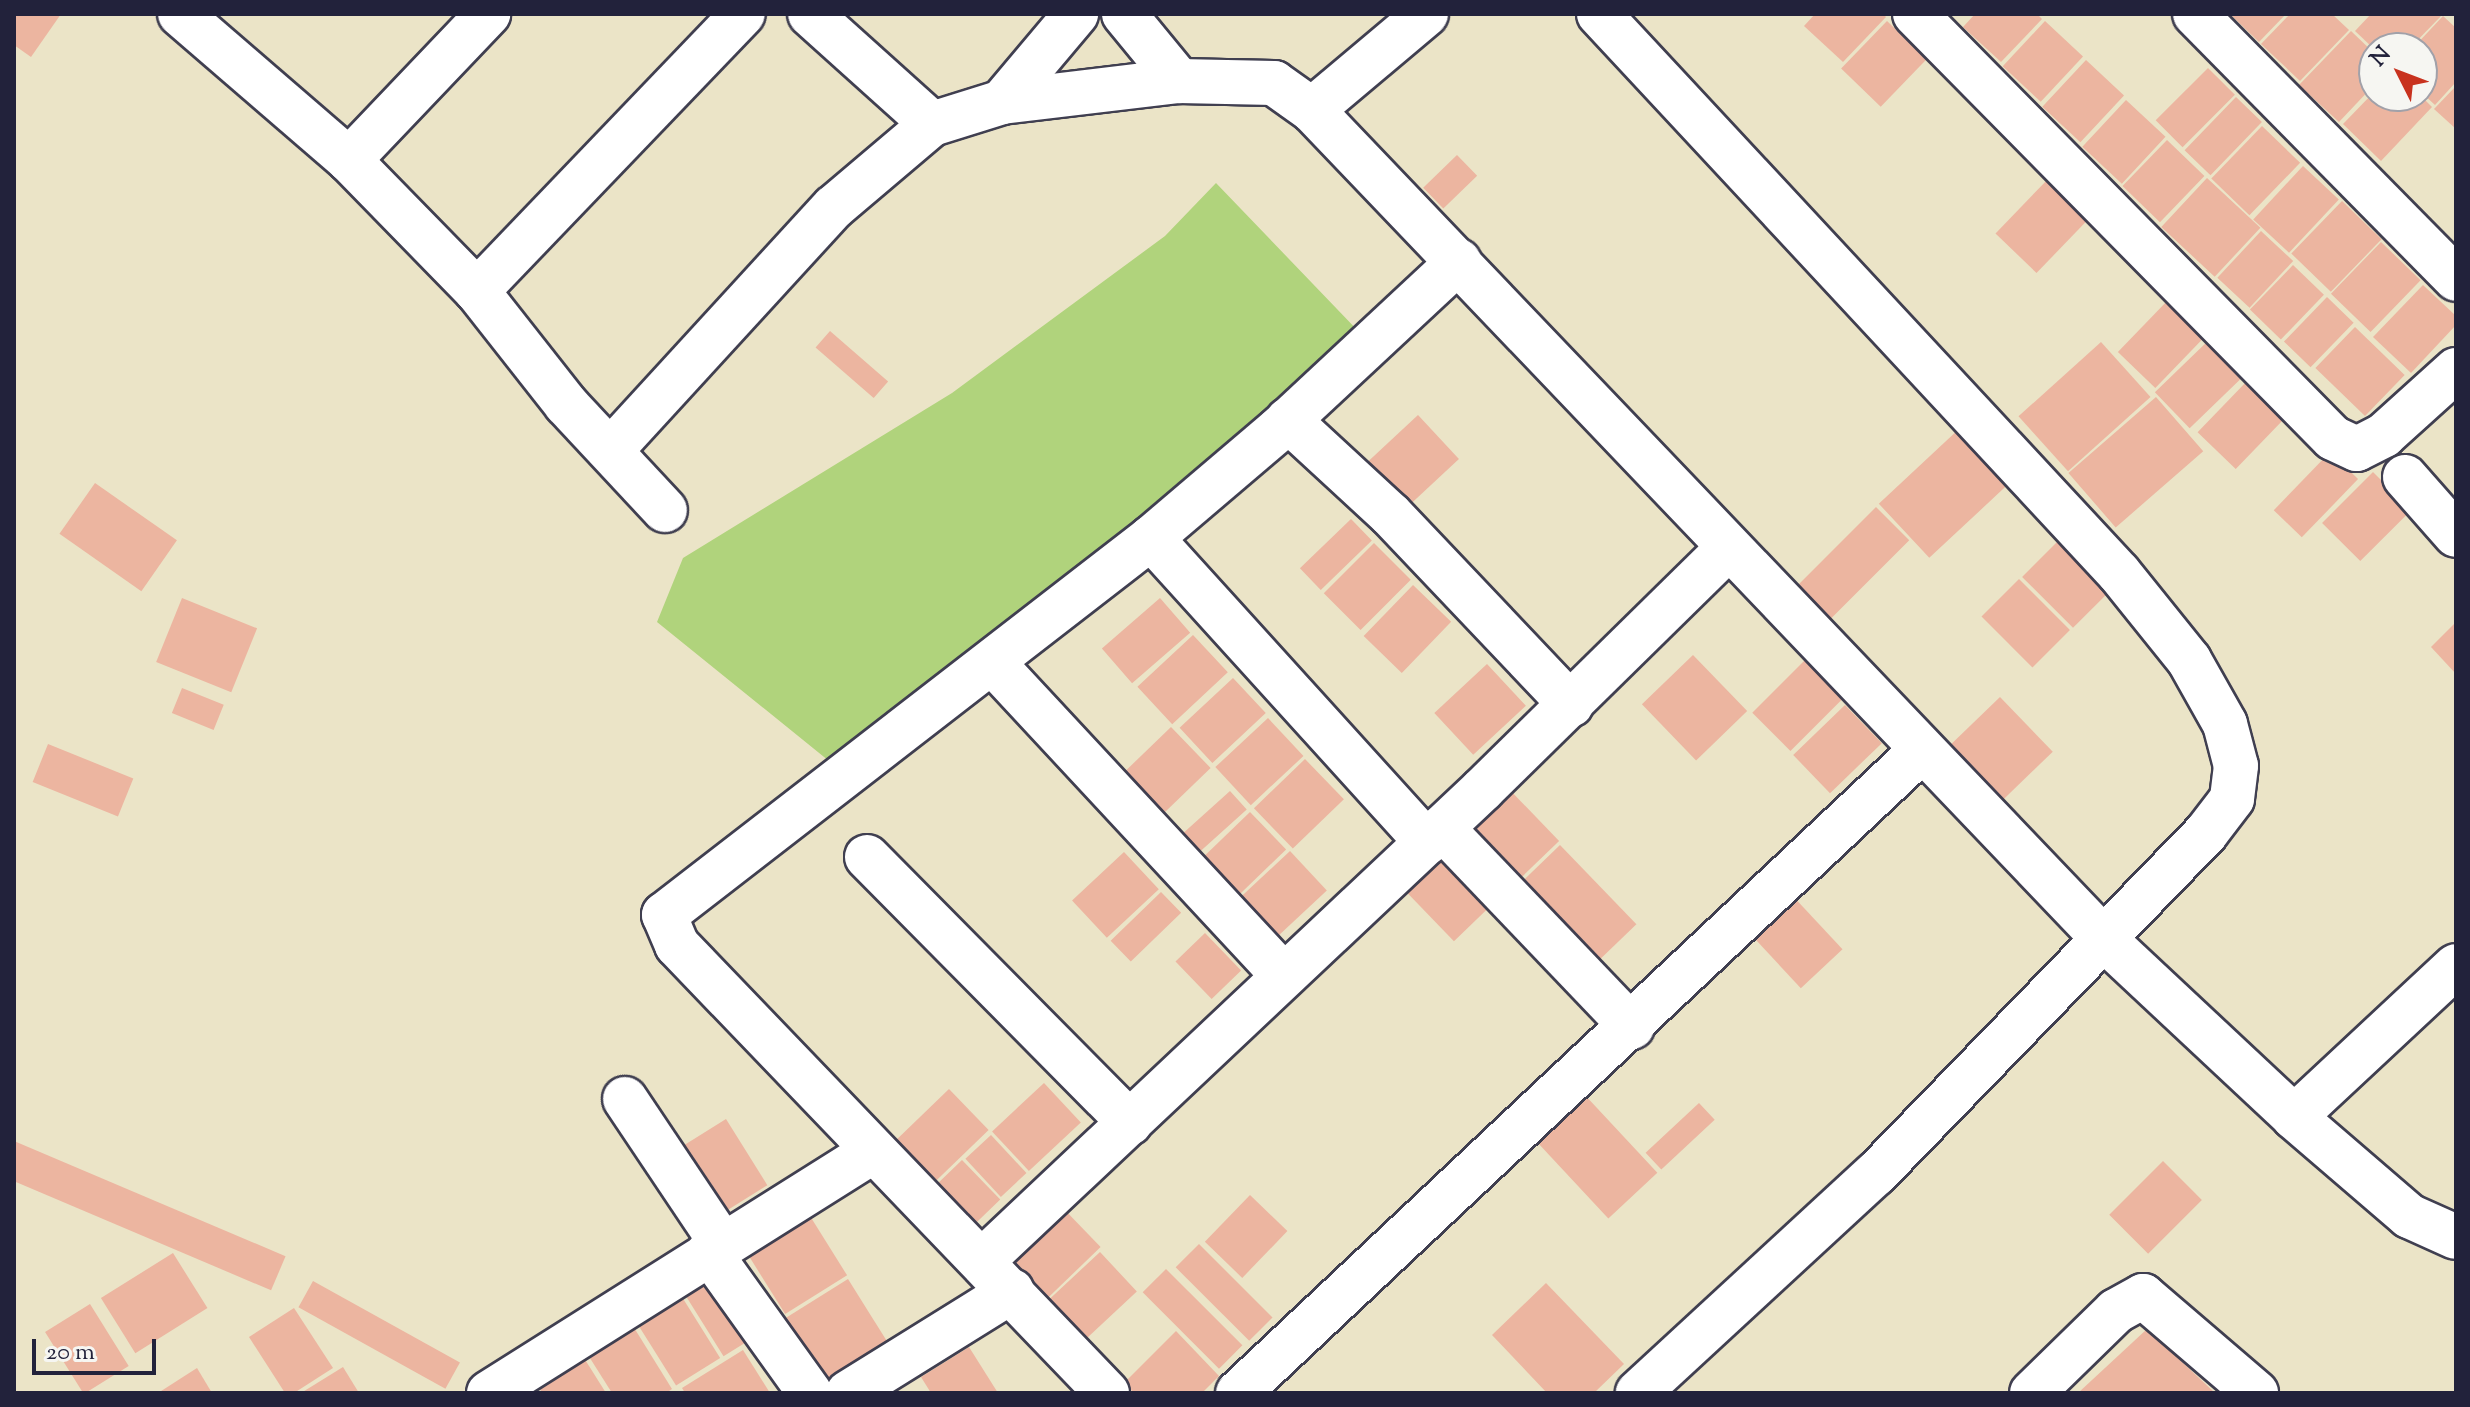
<!DOCTYPE html>
<style>
body{margin:0}
#map{position:relative;width:2470px;height:1407px;overflow:hidden;background:#ebe4c7;font-family:"Sorts Mill Goudy",serif}
div>[style]{position:absolute}
.green>*{inset:0;background:#b0d37c}
.building>*{inset:0;background:#ecb5a0;transform-origin:0 0}
.roads{filter:drop-shadow(2px 0 #403f50) drop-shadow(-2px 0 #403f50) drop-shadow(0 2px #403f50) drop-shadow(0 -2px #403f50)}
.minor>*{height:44px;margin:-22px;padding:0 22px;transform-origin:22px;border-radius:22px;background:#fff}
span{translate:-50% -50%;white-space:nowrap;text-align:center;line-height:1.15;-webkit-text-stroke:8px #f6f6f2;paint-order:stroke}
.frame{position:absolute;inset:0;border:16px solid #22223b;pointer-events:none}
.north{position:absolute;left:2358px;top:32px;width:80px;height:80px;box-sizing:border-box;background:#f6f6f2;border:2px solid #a1a1a9;border-radius:50%;rotate:312deg;font-size:22px;font-weight:700;line-height:32px;text-align:center;color:#22223b}
.north::after{content:'';display:block;margin:auto;width:28px;height:36px;background:#c8321e;clip-path:polygon(50% 0,100% 100%,50% 72%,0 100%)}
.scale{position:absolute;left:32px;top:1339px;width:124px;height:36px;box-sizing:border-box;border:4px solid #22223b;border-top:0;padding-left:10px;font-size:24px;line-height:28px;white-space:nowrap;color:#22223b;-webkit-text-stroke:6px #f6f6f2;paint-order:stroke}
</style>
<div id="map">
<div class="green">
<i style="clip-path:polygon(1216px 183px,1361px 334px,1179px 500px,829px 761px,657px 622px,683px 558px,952px 393px,1165px 236px)"></i>
</div>
<div class="building">
<i style="clip-path:polygon(14px 14px,61px 14px,31px 57px,14px 45px)"></i>
<i style="clip-path:polygon(1815px 14px,1883px 14px,1886px 17px,1843px 62px,1804px 26px)"></i>
<i style="clip-path:polygon(1975px 14px,2037px 14px,2042px 19px,2001px 62px,1963px 27px)"></i>
<i style="clip-path:polygon(2230px 14px,2286px 14px,2259px 42px)"></i>
<i style="clip-path:polygon(2290px 14px,2332px 14px,2349px 30px,2300px 81px,2261px 44px)"></i>
<i style="clip-path:polygon(2371px 14px,2443px 14px,2410px 48px,2373px 48px,2355px 31px)"></i>
<i style="clip-path:polygon(2443px 16px,2456px 28px,2456px 82px,2435px 105px,2422px 93px,2422px 48px,2413px 48px)"></i>
<i style="left:1887px;top:21px;width:55px;height:66px;rotate:44deg"></i>
<i style="left:2045px;top:21px;width:52px;height:62px;rotate:43deg"></i>
<i style="clip-path:polygon(2351px 31px,2374px 53px,2374px 85px,2339px 122px,2299px 85px)"></i>
<i style="left:2086px;top:60px;width:52px;height:64px;rotate:43deg"></i>
<i style="left:2208px;top:68px;width:38px;height:74px;rotate:45deg"></i>
<i style="clip-path:polygon(2456px 86px,2456px 129px,2434px 109px)"></i>
<i style="clip-path:polygon(2374px 92px,2421px 96px,2432px 107px,2381px 161px,2343px 124px)"></i>
<i style="left:2236px;top:97px;width:36px;height:74px;rotate:44deg"></i>
<i style="left:2126px;top:100px;width:54px;height:64px;rotate:43deg"></i>
<i style="left:2262px;top:126px;width:53px;height:73px;rotate:44deg"></i>
<i style="left:2167px;top:140px;width:52px;height:64px;rotate:44deg"></i>
<i style="left:1457px;top:155px;width:29px;height:47px;rotate:46deg"></i>
<i style="left:2303px;top:166px;width:49px;height:73px;rotate:43deg"></i>
<i style="left:2049px;top:178px;width:57px;height:77px;rotate:44deg"></i>
<i style="left:2207px;top:178px;width:73px;height:67px;rotate:43deg"></i>
<i style="left:2342px;top:201px;width:55px;height:73px;rotate:44deg"></i>
<i style="left:2261px;top:231px;width:44px;height:64px;rotate:43deg"></i>
<i style="left:2381px;top:242px;width:55px;height:72px;rotate:44deg"></i>
<i style="left:2293px;top:265px;width:43px;height:62px;rotate:44deg"></i>
<i style="clip-path:polygon(2423px 285px,2456px 316px,2456px 325px,2411px 373px,2373px 337px)"></i>
<i style="left:2327px;top:297px;width:37px;height:62px;rotate:44deg"></i>
<i style="left:2170px;top:298px;width:52px;height:75px;rotate:44deg"></i>
<i style="left:2355px;top:327px;width:69px;height:57px;rotate:44deg"></i>
<i style="left:830px;top:331px;width:77px;height:22px;rotate:41deg"></i>
<i style="left:2211px;top:338px;width:50px;height:78px;rotate:46deg"></i>
<i style="left:2101px;top:342px;width:74px;height:111px;rotate:48deg"></i>
<i style="left:2249px;top:379px;width:53px;height:74px;rotate:44deg"></i>
<i style="left:2156px;top:397px;width:72px;height:116px;rotate:49deg"></i>
<i style="left:1418px;top:415px;width:60px;height:69px;rotate:47deg"></i>
<i style="left:1960px;top:428px;width:74px;height:111px;rotate:47deg"></i>
<i style="left:2330px;top:452px;width:39px;height:81px;rotate:44deg"></i>
<i style="left:2373px;top:472px;width:54px;height:72px;rotate:45deg"></i>
<i style="left:95px;top:483px;width:100px;height:62px;rotate:35deg"></i>
<i style="left:1876px;top:507px;width:47px;height:112px;rotate:45deg"></i>
<i style="left:1351px;top:519px;width:30px;height:71px;rotate:46deg"></i>
<i style="left:2061px;top:538px;width:72px;height:55px;rotate:45deg"></i>
<i style="left:1374px;top:543px;width:52px;height:71px;rotate:45deg"></i>
<i style="left:2019px;top:579px;width:72px;height:53px;rotate:45deg"></i>
<i style="left:1413px;top:585px;width:53px;height:71px;rotate:44deg"></i>
<i style="left:182px;top:598px;width:81px;height:69px;rotate:22deg"></i>
<i style="left:1160px;top:598px;width:46px;height:77px;rotate:49deg"></i>
<i style="clip-path:polygon(2456px 622px,2456px 674px,2431px 647px)"></i>
<i style="left:1193px;top:635px;width:51px;height:76px;rotate:47deg"></i>
<i style="left:1693px;top:655px;width:78px;height:71px;rotate:46deg"></i>
<i style="left:1806px;top:659px;width:54px;height:76px;rotate:45deg"></i>
<i style="left:1487px;top:664px;width:57px;height:72px;rotate:47deg"></i>
<i style="left:1233px;top:678px;width:48px;height:73px;rotate:47deg"></i>
<i style="left:182px;top:688px;width:45px;height:27px;rotate:22deg"></i>
<i style="left:2000px;top:697px;width:76px;height:72px;rotate:46deg"></i>
<i style="left:1845px;top:705px;width:53px;height:72px;rotate:46deg"></i>
<i style="left:1268px;top:718px;width:52px;height:72px;rotate:47deg"></i>
<i style="left:1171px;top:727px;width:57px;height:72px;rotate:46deg"></i>
<i style="left:48px;top:744px;width:92px;height:41px;rotate:22deg"></i>
<i style="left:1305px;top:759px;width:56px;height:71px;rotate:46deg"></i>
<i style="left:1507px;top:787px;width:75px;height:54px;rotate:46deg"></i>
<i style="left:1230px;top:791px;width:25px;height:71px;rotate:48deg"></i>
<i style="left:1250px;top:812px;width:52px;height:71px;rotate:46deg"></i>
<i style="left:1560px;top:845px;width:110px;height:52px;rotate:46deg"></i>
<i style="left:1440px;top:849px;width:76px;height:54px;rotate:46deg"></i>
<i style="left:1290px;top:851px;width:54px;height:74px;rotate:47deg"></i>
<i style="left:1124px;top:852px;width:51px;height:71px;rotate:47deg"></i>
<i style="left:1161px;top:892px;width:29px;height:70px;rotate:46deg"></i>
<i style="left:1790px;top:893px;width:77px;height:57px;rotate:47deg"></i>
<i style="left:1205px;top:933px;width:52px;height:41px;rotate:46deg"></i>
<i style="left:1044px;top:1083px;width:54px;height:71px;rotate:47deg"></i>
<i style="left:949px;top:1089px;width:57px;height:77px;rotate:46deg"></i>
<i style="left:1583px;top:1093px;width:109px;height:67px;rotate:47deg"></i>
<i style="left:1699px;top:1103px;width:23px;height:73px;rotate:47deg"></i>
<i style="left:726px;top:1119px;width:78px;height:59px;rotate:58deg"></i>
<i style="left:991px;top:1135px;width:52px;height:35px;rotate:47deg"></i>
<i style="left:14px;top:1141px;width:295px;height:37px;rotate:23deg"></i>
<i style="left:962px;top:1160px;width:55px;height:36px;rotate:46deg"></i>
<i style="left:2163px;top:1161px;width:55px;height:76px;rotate:45deg"></i>
<i style="left:1250px;top:1195px;width:52px;height:65px;rotate:44deg"></i>
<i style="left:1061px;top:1206px;width:57px;height:76px;rotate:46deg"></i>
<i style="left:810px;top:1216px;width:70px;height:73px;rotate:58deg"></i>
<i style="left:1199px;top:1244px;width:104px;height:33px;rotate:45deg"></i>
<i style="left:1100px;top:1252px;width:54px;height:74px;rotate:47deg"></i>
<i style="left:173px;top:1253px;width:65px;height:85px;rotate:58deg"></i>
<i style="left:1166px;top:1269px;width:108px;height:33px;rotate:45deg"></i>
<i style="left:714px;top:1275px;width:74px;height:35px;rotate:58deg"></i>
<i style="left:848px;top:1279px;width:75px;height:74px;rotate:58deg"></i>
<i style="left:313px;top:1281px;width:168px;height:30px;rotate:29deg"></i>
<i style="clip-path:polygon(1546px 1283px,1624px 1364px,1594px 1393px,1547px 1393px,1492px 1335px)"></i>
<i style="left:682px;top:1297px;width:72px;height:52px;rotate:58deg"></i>
<i style="left:90px;top:1304px;width:73px;height:53px;rotate:58deg"></i>
<i style="clip-path:polygon(294px 1308px,333px 1368px,294px 1393px,285px 1393px,249px 1337px)"></i>
<i style="clip-path:polygon(633px 1326px,672px 1389px,666px 1393px,612px 1393px,588px 1355px)"></i>
<i style="clip-path:polygon(2147px 1329px,2215px 1393px,2078px 1393px)"></i>
<i style="clip-path:polygon(1176px 1331px,1219px 1376px,1202px 1393px,1134px 1393px,1124px 1383px)"></i>
<i style="clip-path:polygon(969px 1347px,998px 1393px,931px 1393px,921px 1377px)"></i>
<i style="clip-path:polygon(743px 1350px,770px 1393px,685px 1393px,682px 1388px)"></i>
<i style="clip-path:polygon(584px 1358px,606px 1393px,542px 1393px,539px 1387px)"></i>
<i style="clip-path:polygon(343px 1367px,359px 1393px,301px 1393px)"></i>
<i style="clip-path:polygon(197px 1368px,212px 1393px,158px 1393px)"></i>
</div>
<div class="roads">
<div class="minor">
<i style="left:180px;top:14px;width:223px;rotate:40.8deg"></i>
<i style="left:349px;top:160px;width:183px;rotate:45.7deg"></i>
<i style="left:477px;top:291px;width:144px;rotate:51.8deg"></i>
<i style="left:566px;top:404px;width:145px;rotate:47deg"></i>
<i style="left:810px;top:14px;width:164px;rotate:42deg"></i>
<i style="left:1124px;top:14px;width:87px;rotate:50.6deg"></i>
<i style="left:1426px;top:14px;width:149px;rotate:139.9deg"></i>
<i style="left:1312px;top:110px;width:1145px;rotate:46.31deg"></i>
<i style="left:2103px;top:938px;width:262px;rotate:43.1deg"></i>
<i style="left:2294px;top:1117px;width:152px;rotate:40.7deg"></i>
<i style="left:2409px;top:1216px;width:51px;rotate:24.1deg"></i>
<i style="left:1599px;top:14px;width:763px;rotate:47.07deg"></i>
<i style="left:2119px;top:573px;width:112px;rotate:51.2deg"></i>
<i style="left:2189px;top:660px;width:73px;rotate:60.6deg"></i>
<i style="left:2225px;top:724px;width:43px;rotate:75.3deg"></i>
<i style="left:2236px;top:766px;width:33px;rotate:97deg"></i>
<i style="left:2232px;top:799px;width:43px;rotate:127.4deg"></i>
<i style="left:2206px;top:833px;width:475px;rotate:134.1deg"></i>
<i style="left:1875px;top:1174px;width:323px;rotate:137.3deg"></i>
<i style="left:1915px;top:14px;width:595px;rotate:45.41deg"></i>
<i style="left:2333px;top:438px;width:26px;rotate:25deg"></i>
<i style="left:2357px;top:449px;width:30px;rotate:-27deg"></i>
<i style="left:2384px;top:435px;width:97px;rotate:-42.1deg"></i>
<i style="left:2195px;top:14px;width:372px;rotate:45.4deg"></i>
<i style="left:1002px;top:102px;width:115px;rotate:-49.9deg"></i>
<i style="left:349px;top:160px;width:202px;rotate:-46.4deg"></i>
<i style="left:477px;top:291px;width:384px;rotate:-46.2deg"></i>
<i style="left:1288px;top:420px;width:139px;rotate:42.7deg"></i>
<i style="left:1390px;top:514px;width:263px;rotate:46.5deg"></i>
<i style="left:612px;top:449px;width:328px;rotate:-47.5deg"></i>
<i style="left:834px;top:207px;width:128px;rotate:-40.3deg"></i>
<i style="left:932px;top:124px;width:73px;rotate:-17.4deg"></i>
<i style="left:1002px;top:102px;width:178px;rotate:-6.8deg"></i>
<i style="left:1179px;top:81px;width:95px;rotate:1.2deg"></i>
<i style="left:1274px;top:83px;width:47px;rotate:35.4deg"></i>
<i style="left:2405px;top:477px;width:77px;rotate:48.7deg"></i>
<i style="left:1151px;top:538px;width:411px;rotate:47.8deg"></i>
<i style="left:993px;top:663px;width:427px;rotate:47.1deg"></i>
<i style="left:1442px;top:828px;width:275px;rotate:46.3deg"></i>
<i style="left:867px;top:857px;width:374px;rotate:45.3deg"></i>
<i style="left:625px;top:1099px;width:174px;rotate:56.2deg"></i>
<i style="left:2294px;top:1117px;width:221px;rotate:-43deg"></i>
<i style="left:709px;top:1252px;width:173px;rotate:54.4deg"></i>
<i style="left:982px;top:1261px;width:688px;rotate:-43.29deg"></i>
<i style="left:1483px;top:789px;width:344px;rotate:-44.5deg"></i>
<i style="left:489px;top:1393px;width:454px;rotate:-32.2deg"></i>
<i style="left:848px;top:1393px;width:193px;rotate:-31.9deg"></i>
<i style="left:1107px;top:1393px;width:621px;rotate:-133.83deg"></i>
<i style="left:677px;top:945px;width:33px;rotate:-113deg"></i>
<i style="left:664px;top:915px;width:616px;rotate:-37.74deg"></i>
<i style="left:1151px;top:538px;width:168px;rotate:-40.4deg"></i>
<i style="left:1279px;top:429px;width:246px;rotate:-43deg"></i>
<i style="left:1238px;top:1393px;width:937px;rotate:-43.23deg"></i>
<i style="left:2032px;top:1393px;width:117px;rotate:-44.3deg"></i>
<i style="left:2116px;top:1311px;width:31px;rotate:-29deg"></i>
<i style="left:2143px;top:1296px;width:149px;rotate:40.6deg"></i>
</div>
</div>
<div class="frame"></div>
<div class="north">N</div>
<div class="scale">20 m</div>
</div>
